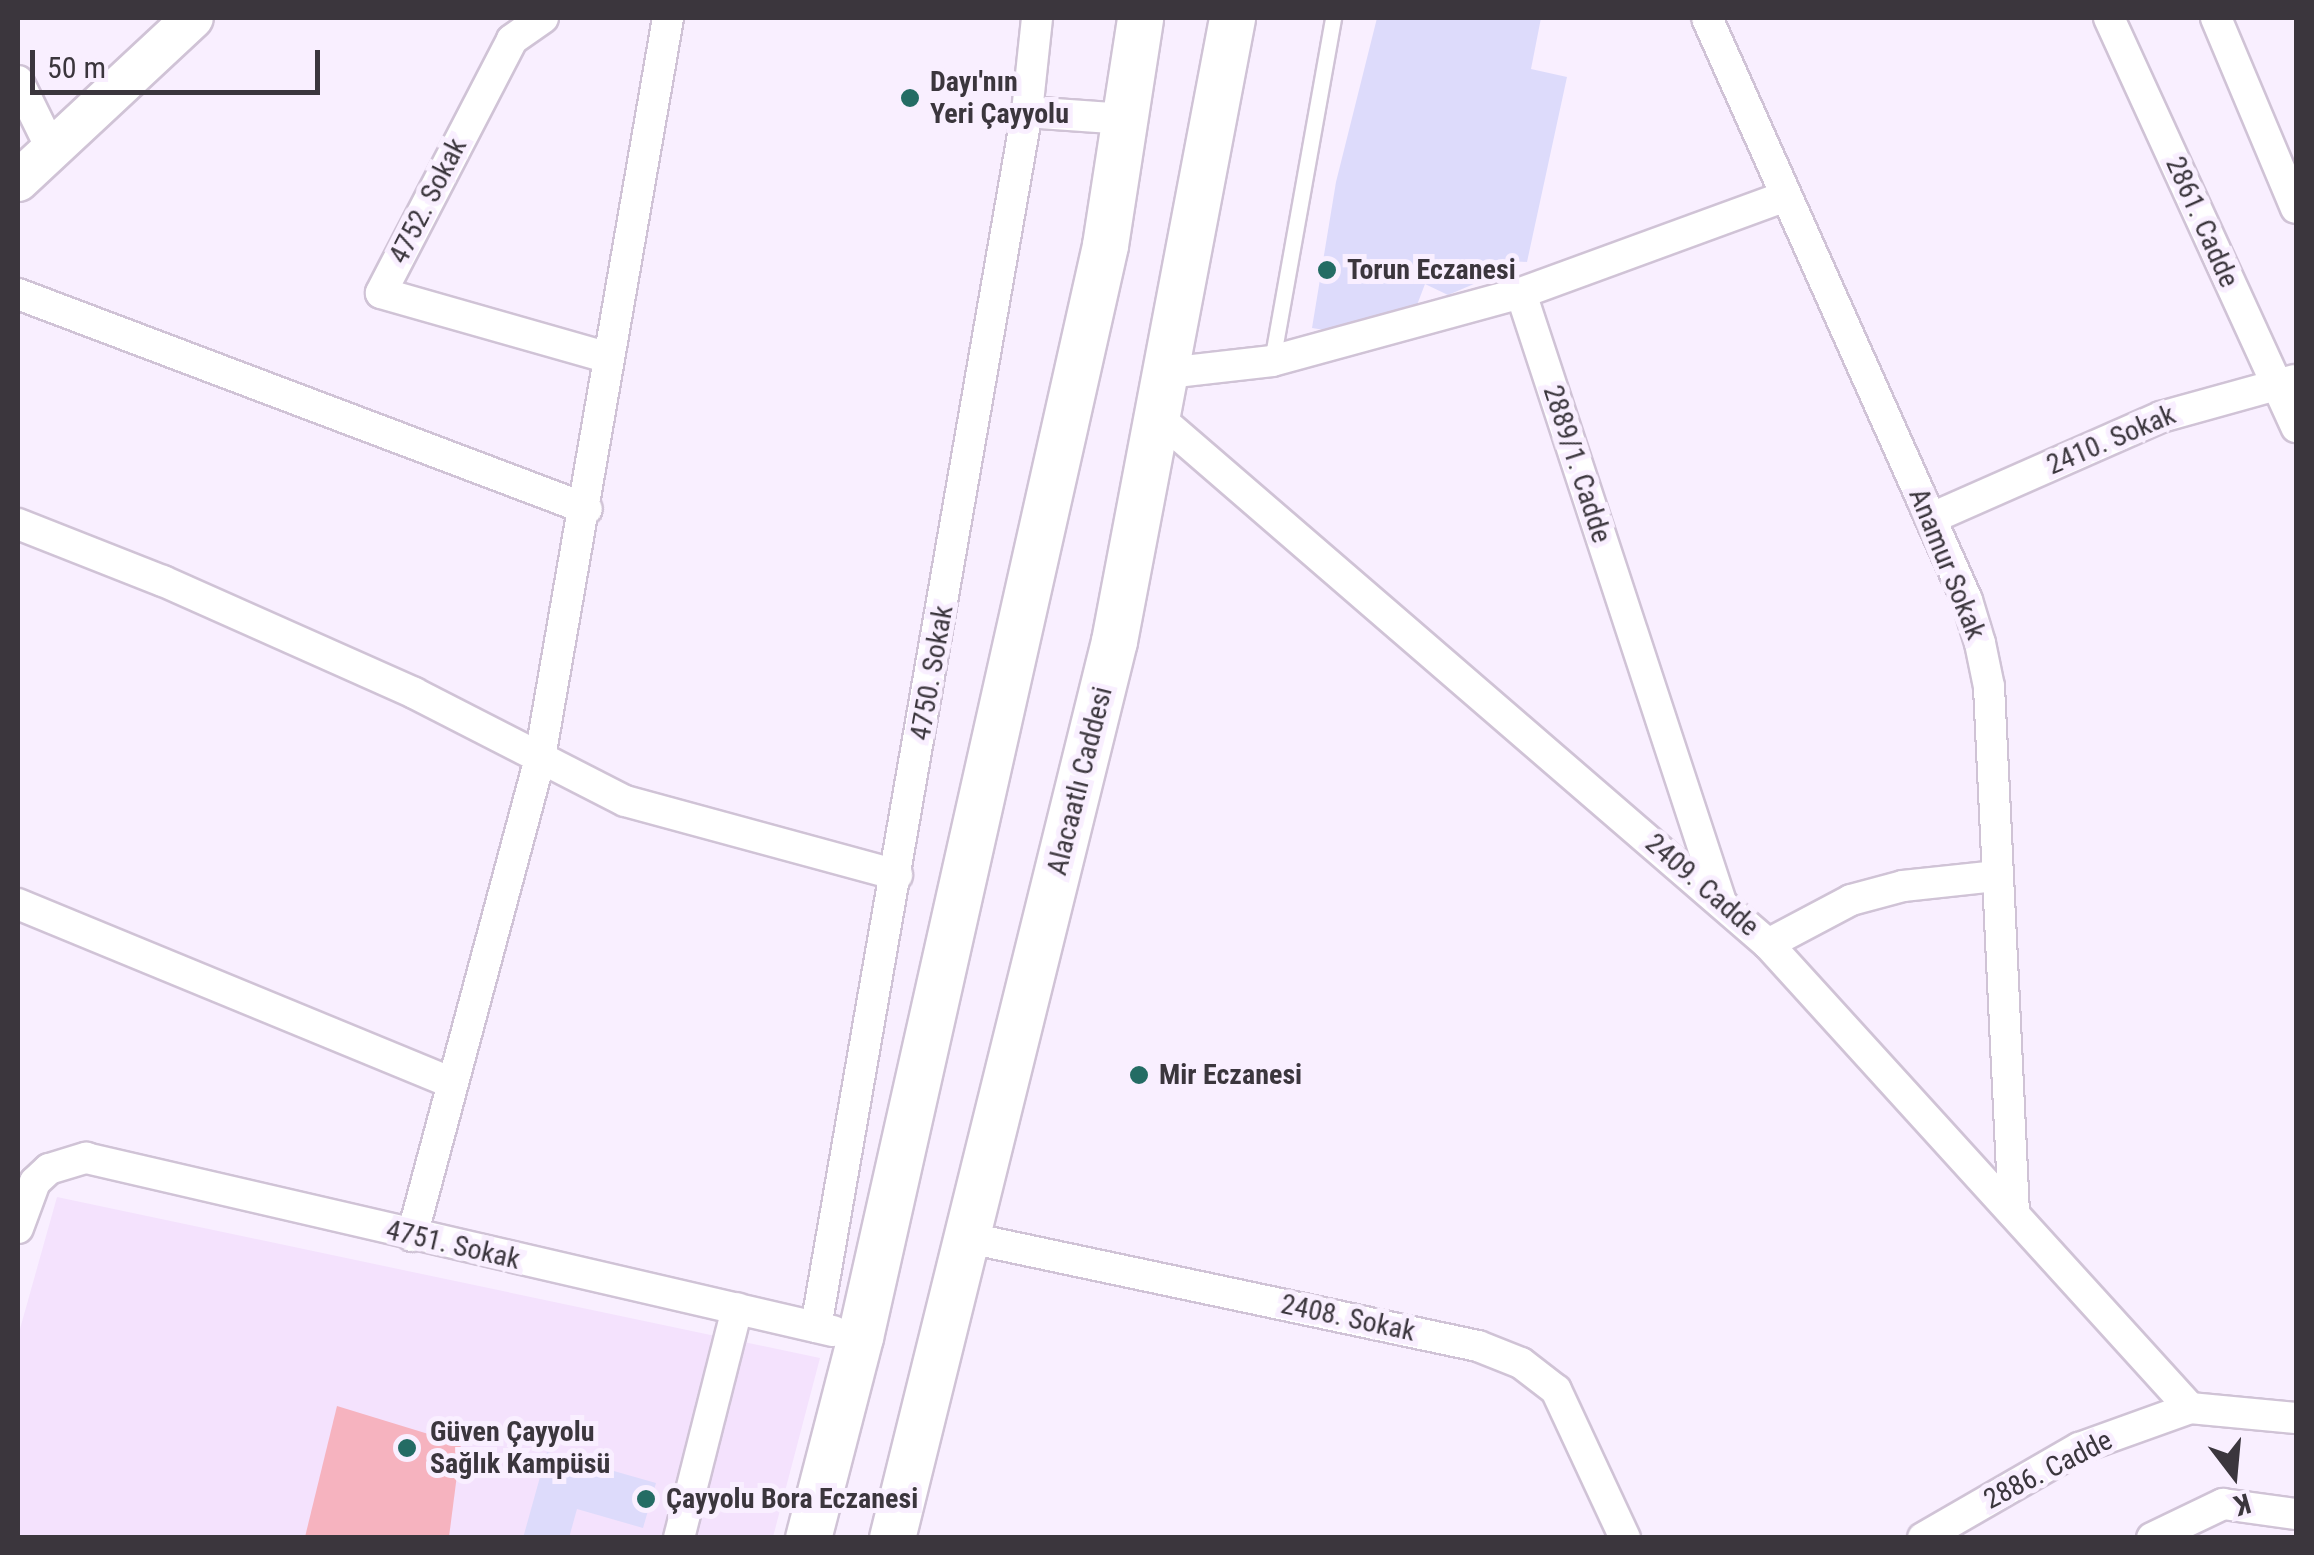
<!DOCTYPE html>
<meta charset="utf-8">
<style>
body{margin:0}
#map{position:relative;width:2314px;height:1555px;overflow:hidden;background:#f9efff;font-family:"Roboto Condensed",sans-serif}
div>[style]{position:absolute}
.built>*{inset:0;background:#f4e2fd}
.green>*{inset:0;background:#f6b3bf}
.building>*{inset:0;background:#dddbfb}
.roads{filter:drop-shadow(2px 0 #d0c3d6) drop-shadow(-2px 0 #d0c3d6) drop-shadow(0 2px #d0c3d6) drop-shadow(0 -2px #d0c3d6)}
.service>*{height:15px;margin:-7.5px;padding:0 7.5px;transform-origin:7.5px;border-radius:7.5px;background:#fff}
.minor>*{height:30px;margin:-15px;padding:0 15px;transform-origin:15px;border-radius:15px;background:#fff}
.tertiary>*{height:40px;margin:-20px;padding:0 20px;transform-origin:20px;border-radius:20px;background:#fff}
.secondary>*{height:45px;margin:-22.5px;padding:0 22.5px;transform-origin:22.5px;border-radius:22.5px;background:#fff}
.dots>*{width:28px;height:28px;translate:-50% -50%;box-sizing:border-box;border:5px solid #f9efff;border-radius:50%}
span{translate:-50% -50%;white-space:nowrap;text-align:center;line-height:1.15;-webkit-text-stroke:10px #f9efff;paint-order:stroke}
.poi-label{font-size:28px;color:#3b363d;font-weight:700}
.left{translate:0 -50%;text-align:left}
.street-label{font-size:28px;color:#3b363d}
.frame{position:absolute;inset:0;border:20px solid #3b363d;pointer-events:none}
.north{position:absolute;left:2184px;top:1425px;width:100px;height:100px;-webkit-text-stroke:8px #f9efff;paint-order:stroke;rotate:164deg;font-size:28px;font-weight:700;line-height:40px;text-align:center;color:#3b363d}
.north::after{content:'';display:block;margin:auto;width:35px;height:45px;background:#3b363d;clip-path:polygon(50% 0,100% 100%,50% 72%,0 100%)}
.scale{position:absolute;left:30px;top:50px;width:290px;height:45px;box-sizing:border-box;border:5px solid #3b363d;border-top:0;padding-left:12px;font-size:30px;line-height:35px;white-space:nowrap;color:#3b363d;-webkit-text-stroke:8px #f9efff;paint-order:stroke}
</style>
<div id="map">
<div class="built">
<i style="clip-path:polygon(57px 1197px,820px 1358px,773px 1537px,18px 1538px,18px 1336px)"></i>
</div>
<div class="green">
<i style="clip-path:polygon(337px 1406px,461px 1444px,449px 1537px,305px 1537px)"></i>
</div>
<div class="building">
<i style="clip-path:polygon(1377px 18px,1541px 18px,1531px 69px,1567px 77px,1527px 262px,1492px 260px,1488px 278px,1448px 295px,1425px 284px,1417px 305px,1337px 332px,1312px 328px,1336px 182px)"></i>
<i style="clip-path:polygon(547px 1452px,656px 1483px,643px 1528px,577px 1509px,569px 1538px,523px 1538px)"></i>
</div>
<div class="roads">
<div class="service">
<i style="left:1272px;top:361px;width:348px;rotate:-79.9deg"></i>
</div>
<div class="minor">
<i style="left:543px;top:18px;width:38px;rotate:145deg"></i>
<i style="left:512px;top:40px;width:285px;rotate:117.4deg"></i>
<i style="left:381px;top:293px;width:237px;rotate:15.9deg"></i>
<i style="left:1707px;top:18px;width:637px;rotate:65.93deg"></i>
<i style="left:1967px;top:600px;width:45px;rotate:73.2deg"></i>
<i style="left:1980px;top:643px;width:45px;rotate:78.4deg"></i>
<i style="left:1989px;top:687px;width:527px;rotate:87.28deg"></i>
<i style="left:2109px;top:18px;width:450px;rotate:65.4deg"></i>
<i style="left:2216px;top:18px;width:206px;rotate:67.2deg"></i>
<i style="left:18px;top:81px;width:77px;rotate:63.8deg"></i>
<i style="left:1027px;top:112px;width:98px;rotate:4.1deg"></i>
<i style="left:18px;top:294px;width:608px;rotate:20.7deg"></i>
<i style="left:1167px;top:373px;width:106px;rotate:-6.5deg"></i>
<i style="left:1272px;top:361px;width:258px;rotate:-15.3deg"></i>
<i style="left:1159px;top:418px;width:805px;rotate:40.82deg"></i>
<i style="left:1768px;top:944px;width:627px;rotate:47.71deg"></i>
<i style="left:1932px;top:518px;width:250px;rotate:-23.8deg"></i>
<i style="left:2161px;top:417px;width:138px;rotate:-15.5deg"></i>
<i style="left:18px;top:524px;width:156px;rotate:21.5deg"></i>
<i style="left:163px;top:581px;width:275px;rotate:24deg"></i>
<i style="left:414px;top:693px;width:237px;rotate:27.1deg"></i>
<i style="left:625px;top:801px;width:282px;rotate:15.2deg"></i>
<i style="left:1720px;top:899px;width:638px;rotate:-108.18deg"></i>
<i style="left:1521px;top:293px;width:279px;rotate:-20.1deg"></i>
<i style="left:18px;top:904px;width:470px;rotate:22.4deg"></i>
<i style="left:1768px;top:944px;width:94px;rotate:-27.9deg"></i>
<i style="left:1851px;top:900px;width:54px;rotate:-15.1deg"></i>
<i style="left:1903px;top:886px;width:95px;rotate:-6.1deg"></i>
<i style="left:18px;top:1228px;width:49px;rotate:-69.7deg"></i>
<i style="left:35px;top:1182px;width:19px;rotate:-43deg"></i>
<i style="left:49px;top:1169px;width:39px;rotate:-17deg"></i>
<i style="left:86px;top:1158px;width:767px;rotate:13.04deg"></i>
<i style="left:412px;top:1236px;width:496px;rotate:-75deg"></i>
<i style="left:540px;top:757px;width:750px;rotate:-80.17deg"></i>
<i style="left:969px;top:1238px;width:520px;rotate:11.98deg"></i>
<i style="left:1478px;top:1346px;width:46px;rotate:21.6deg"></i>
<i style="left:1521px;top:1363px;width:44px;rotate:37.6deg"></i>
<i style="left:1556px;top:1390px;width:163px;rotate:65deg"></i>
<i style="left:816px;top:1327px;width:1233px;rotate:-80.15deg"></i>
<i style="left:1027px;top:112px;width:95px;rotate:-83.9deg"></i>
<i style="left:679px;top:1538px;width:237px;rotate:-75.8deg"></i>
<i style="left:1923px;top:1538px;width:180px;rotate:-30deg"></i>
<i style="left:2079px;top:1448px;width:118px;rotate:-19.8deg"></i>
<i style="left:2190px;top:1408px;width:106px;rotate:5.4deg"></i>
<i style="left:2152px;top:1538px;width:79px;rotate:-25.6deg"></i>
<i style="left:2223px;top:1504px;width:74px;rotate:7.8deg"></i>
</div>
<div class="tertiary">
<i style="left:18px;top:181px;width:239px;rotate:-43deg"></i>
</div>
<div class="secondary">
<i style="left:808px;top:1538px;width:208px;rotate:-75.5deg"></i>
<i style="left:860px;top:1337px;width:1119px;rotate:-77.35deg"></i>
<i style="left:1105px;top:245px;width:230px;rotate:-81.2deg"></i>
<i style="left:892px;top:1538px;width:924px;rotate:-76.1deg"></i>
<i style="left:1114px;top:641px;width:634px;rotate:-79.27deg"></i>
</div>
</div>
<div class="dots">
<i style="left:910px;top:98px;background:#246c64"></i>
<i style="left:1327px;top:270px;background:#246c64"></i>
<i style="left:1139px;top:1075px;background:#246c64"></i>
<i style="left:407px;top:1448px;background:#246c64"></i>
<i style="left:646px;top:1499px;background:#246c64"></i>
</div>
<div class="poi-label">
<span class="left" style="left:930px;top:98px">Dayı'nın<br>Yeri Çayyolu</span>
<span class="left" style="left:1347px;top:270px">Torun Eczanesi</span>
<span class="left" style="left:1159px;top:1075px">Mir Eczanesi</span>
<span class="left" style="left:430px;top:1448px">Güven Çayyolu<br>Sağlık Kampüsü</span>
<span class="left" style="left:666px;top:1499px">Çayyolu Bora Eczanesi</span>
</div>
<div class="street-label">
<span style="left:428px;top:201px;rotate:-63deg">4752. Sokak</span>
<span style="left:2202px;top:222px;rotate:66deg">2861. Cadde</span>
<span style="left:2111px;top:440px;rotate:-23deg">2410. Sokak</span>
<span style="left:1577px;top:464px;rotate:72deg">2889/1. Cadde</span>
<span style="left:1947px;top:564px;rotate:68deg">Anamur Sokak</span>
<span style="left:932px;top:673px;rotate:-80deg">4750. Sokak</span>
<span style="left:1080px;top:781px;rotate:-76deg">Alacaatlı Caddesi</span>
<span style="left:1702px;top:885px;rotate:41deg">2409. Cadde</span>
<span style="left:453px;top:1245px;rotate:13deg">4751. Sokak</span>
<span style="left:1348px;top:1318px;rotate:12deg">2408. Sokak</span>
<span style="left:2048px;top:1470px;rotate:-27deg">2886. Cadde</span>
</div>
<div class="frame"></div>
<div class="north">K</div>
<div class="scale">50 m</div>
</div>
